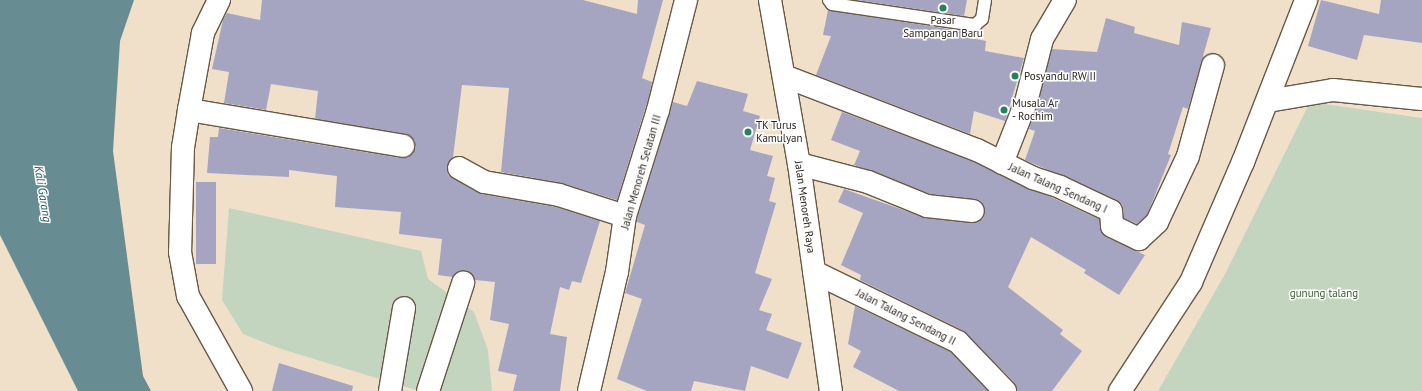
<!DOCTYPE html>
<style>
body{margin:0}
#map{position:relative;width:1422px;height:391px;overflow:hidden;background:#f0e0ca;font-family:"PT Sans",sans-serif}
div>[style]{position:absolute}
.green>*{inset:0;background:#c4d5bf}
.water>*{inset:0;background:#678c92}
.building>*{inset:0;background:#a5a5c2;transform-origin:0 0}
.roads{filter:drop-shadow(1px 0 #675946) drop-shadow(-1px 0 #675946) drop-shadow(0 1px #675946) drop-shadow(0 -1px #675946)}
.service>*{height:12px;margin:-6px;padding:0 6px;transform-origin:6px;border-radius:6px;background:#fff}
.minor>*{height:22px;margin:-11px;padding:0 11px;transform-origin:11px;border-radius:11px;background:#fff}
.secondary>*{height:22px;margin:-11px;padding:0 11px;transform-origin:11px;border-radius:11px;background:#fff}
.dots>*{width:11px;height:11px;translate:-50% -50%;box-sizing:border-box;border:2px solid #fff;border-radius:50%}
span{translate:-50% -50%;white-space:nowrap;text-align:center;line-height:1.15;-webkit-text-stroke:3px #fff;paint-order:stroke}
.poi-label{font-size:11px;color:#2c261e}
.left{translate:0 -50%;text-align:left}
.street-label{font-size:11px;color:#2c261e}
.park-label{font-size:11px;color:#3b5a32}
.water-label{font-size:12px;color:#1c545b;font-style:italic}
</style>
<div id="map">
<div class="green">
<i style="clip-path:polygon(1310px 102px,1422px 118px,1422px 391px,1158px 391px,1225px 274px)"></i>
<i style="clip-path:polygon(229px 208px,421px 251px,428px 279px,474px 312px,488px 350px,492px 391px,419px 391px,278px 348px,243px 334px,222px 300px)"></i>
</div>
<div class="water">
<i style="clip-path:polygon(0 0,134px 0,120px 41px,113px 151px,143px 376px,151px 391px,78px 391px,0 235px)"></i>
</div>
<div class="building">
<i style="clip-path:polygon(262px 0,583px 0,637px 14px,638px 0,663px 0,642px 78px,652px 82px,649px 96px,617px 200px,561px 183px,501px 172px,509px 88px,462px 85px,453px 157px,447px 168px,448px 175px,482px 194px,556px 207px,600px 221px,581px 283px,572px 281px,569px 290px,560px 287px,550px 334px,567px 337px,560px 391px,513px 391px,517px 375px,498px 371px,509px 324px,490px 320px,495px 282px,475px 280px,466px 271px,452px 277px,438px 275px,442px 239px,399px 234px,401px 212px,335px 207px,337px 176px,289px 170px,289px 177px,207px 173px,210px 137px,218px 137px,219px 128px,401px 158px,408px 158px,415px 148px,415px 141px,405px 134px,315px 119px,318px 91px,271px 84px,266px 110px,224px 103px,229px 72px,212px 69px,223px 20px,227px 13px,260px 20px)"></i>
<i style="clip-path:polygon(856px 0,967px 0,964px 16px)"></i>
<i style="clip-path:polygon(1321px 0,1379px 14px,1381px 0,1422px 0,1422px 43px,1364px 35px,1357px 60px,1308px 46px)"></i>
<i style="clip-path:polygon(828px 10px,962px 31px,961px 36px,986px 41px,985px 51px,1024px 58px,1005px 121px,974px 111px,970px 134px,816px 75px,831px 36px,823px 35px)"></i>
<i style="clip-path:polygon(1106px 18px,1135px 27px,1134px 33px,1179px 45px,1182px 22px,1211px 28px,1188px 109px,1183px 107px,1168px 154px,1171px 155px,1147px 215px,1137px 224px,1124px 218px,1122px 204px,1116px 200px,1025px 160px,1035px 131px,1029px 129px,1052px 49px,1097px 52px)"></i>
<i style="clip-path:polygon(697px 81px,748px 94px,743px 111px,760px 116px,750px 150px,773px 156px,767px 176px,775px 178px,769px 201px,776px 203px,755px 273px,772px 279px,759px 310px,772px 314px,766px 330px,802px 343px,788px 379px,751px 366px,745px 391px,694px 381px,691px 391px,647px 391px,617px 379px,642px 299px,625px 293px,645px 225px,637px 222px,637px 219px,673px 102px,687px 106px)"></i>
<i style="clip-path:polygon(842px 112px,972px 161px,1099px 219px,1106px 237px,1145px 255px,1119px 295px,1084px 273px,1086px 270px,1031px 237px,1008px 287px,1063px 330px,1060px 334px,1082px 351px,1052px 391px,1017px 391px,1014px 382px,964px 331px,860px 280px,861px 275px,841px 265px,863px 213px,838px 202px,844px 189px,926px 218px,972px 223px,983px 219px,985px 212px,981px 201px,975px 199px,930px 194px,854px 165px,860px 151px,831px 140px)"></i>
<i style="left:196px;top:182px;width:20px;height:82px"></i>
<i style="clip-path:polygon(855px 306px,951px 352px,988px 391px,899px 391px,853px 367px,861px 351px,848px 344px)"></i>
<i style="clip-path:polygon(279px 363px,353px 386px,352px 391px,272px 391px)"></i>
</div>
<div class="roads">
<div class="service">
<i style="left:829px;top:0;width:5px;rotate:53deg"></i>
<i style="left:832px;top:4px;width:145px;rotate:8.4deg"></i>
<i style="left:975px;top:25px;width:9px;rotate:-41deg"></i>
<i style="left:982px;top:19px;width:19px;rotate:-81deg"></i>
</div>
<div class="minor">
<i style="left:219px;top:0;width:37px;rotate:116deg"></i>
<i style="left:203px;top:33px;width:78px;rotate:100.3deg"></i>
<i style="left:189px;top:110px;width:37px;rotate:99deg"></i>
<i style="left:183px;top:147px;width:105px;rotate:91.6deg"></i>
<i style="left:180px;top:252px;width:45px;rotate:79.7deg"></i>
<i style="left:188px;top:296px;width:109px;rotate:60.8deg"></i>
<i style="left:784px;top:76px;width:207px;rotate:21deg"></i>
<i style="left:977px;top:150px;width:63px;rotate:26.6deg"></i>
<i style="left:1033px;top:178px;width:28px;rotate:18deg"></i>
<i style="left:1060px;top:187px;width:56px;rotate:25.2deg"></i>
<i style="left:1111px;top:211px;width:15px;rotate:86deg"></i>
<i style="left:1112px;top:226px;width:30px;rotate:26deg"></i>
<i style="left:1139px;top:239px;width:25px;rotate:-43deg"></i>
<i style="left:1157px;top:222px;width:73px;rotate:-64.8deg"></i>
<i style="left:1188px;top:156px;width:94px;rotate:-74.6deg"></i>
<i style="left:1268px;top:101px;width:66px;rotate:-9.6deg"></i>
<i style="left:1333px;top:90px;width:89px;rotate:5.8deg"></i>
<i style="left:189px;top:110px;width:217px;rotate:9.5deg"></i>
<i style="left:1002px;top:163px;width:66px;rotate:-68.5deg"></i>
<i style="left:1026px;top:102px;width:65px;rotate:-75.7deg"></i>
<i style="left:1042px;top:39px;width:45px;rotate:-59.5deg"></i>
<i style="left:799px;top:164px;width:71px;rotate:14.6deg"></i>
<i style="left:868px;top:182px;width:64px;rotate:22.1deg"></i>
<i style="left:927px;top:206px;width:46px;rotate:6.2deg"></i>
<i style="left:459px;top:168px;width:29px;rotate:29deg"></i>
<i style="left:484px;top:182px;width:76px;rotate:9.8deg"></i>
<i style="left:559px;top:195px;width:69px;rotate:17.7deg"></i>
<i style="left:814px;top:272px;width:160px;rotate:25.9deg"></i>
<i style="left:958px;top:342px;width:68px;rotate:46.2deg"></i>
<i style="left:390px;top:391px;width:84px;rotate:-80.4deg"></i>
<i style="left:428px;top:391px;width:114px;rotate:-72deg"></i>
<i style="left:589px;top:391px;width:122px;rotate:-76.8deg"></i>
<i style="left:617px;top:272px;width:57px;rotate:-81.9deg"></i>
<i style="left:625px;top:216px;width:111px;rotate:-72.7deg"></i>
<i style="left:658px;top:110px;width:114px;rotate:-75.7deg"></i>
<i style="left:1120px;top:391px;width:130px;rotate:-56.9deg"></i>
<i style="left:1191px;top:282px;width:131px;rotate:-66.6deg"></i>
<i style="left:1243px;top:162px;width:174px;rotate:-68.7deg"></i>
</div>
<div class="secondary">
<i style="left:770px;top:0;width:167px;rotate:80deg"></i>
<i style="left:799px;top:164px;width:229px;rotate:82deg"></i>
</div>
</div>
<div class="dots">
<i style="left:943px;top:8px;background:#22835c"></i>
<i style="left:1015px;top:76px;background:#22835c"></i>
<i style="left:1004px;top:110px;background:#22835c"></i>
<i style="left:748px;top:132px;background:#22835c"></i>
</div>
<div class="poi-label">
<span style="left:943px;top:27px">Pasar<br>Sampangan Baru</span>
<span class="left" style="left:1024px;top:76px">Posyandu RW II</span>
<span class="left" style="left:1012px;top:110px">Musala Ar<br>- Rochim</span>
<span class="left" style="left:756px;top:132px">TK Turus<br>Kamulyan</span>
</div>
<div class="street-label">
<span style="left:641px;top:172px;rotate:-74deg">Jalan Menoreh Selatan III</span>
<span style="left:1058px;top:188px;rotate:24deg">Jalan Talang Sendang I</span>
<span style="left:805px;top:207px;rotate:82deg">Jalan Menoreh Raya</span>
<span style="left:906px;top:317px;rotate:27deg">Jalan Talang Sendang II</span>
</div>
<div class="park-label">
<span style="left:1324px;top:293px">gunung talang</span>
</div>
<div class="water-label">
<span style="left:43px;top:194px;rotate:81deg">Kali Garang</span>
</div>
</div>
